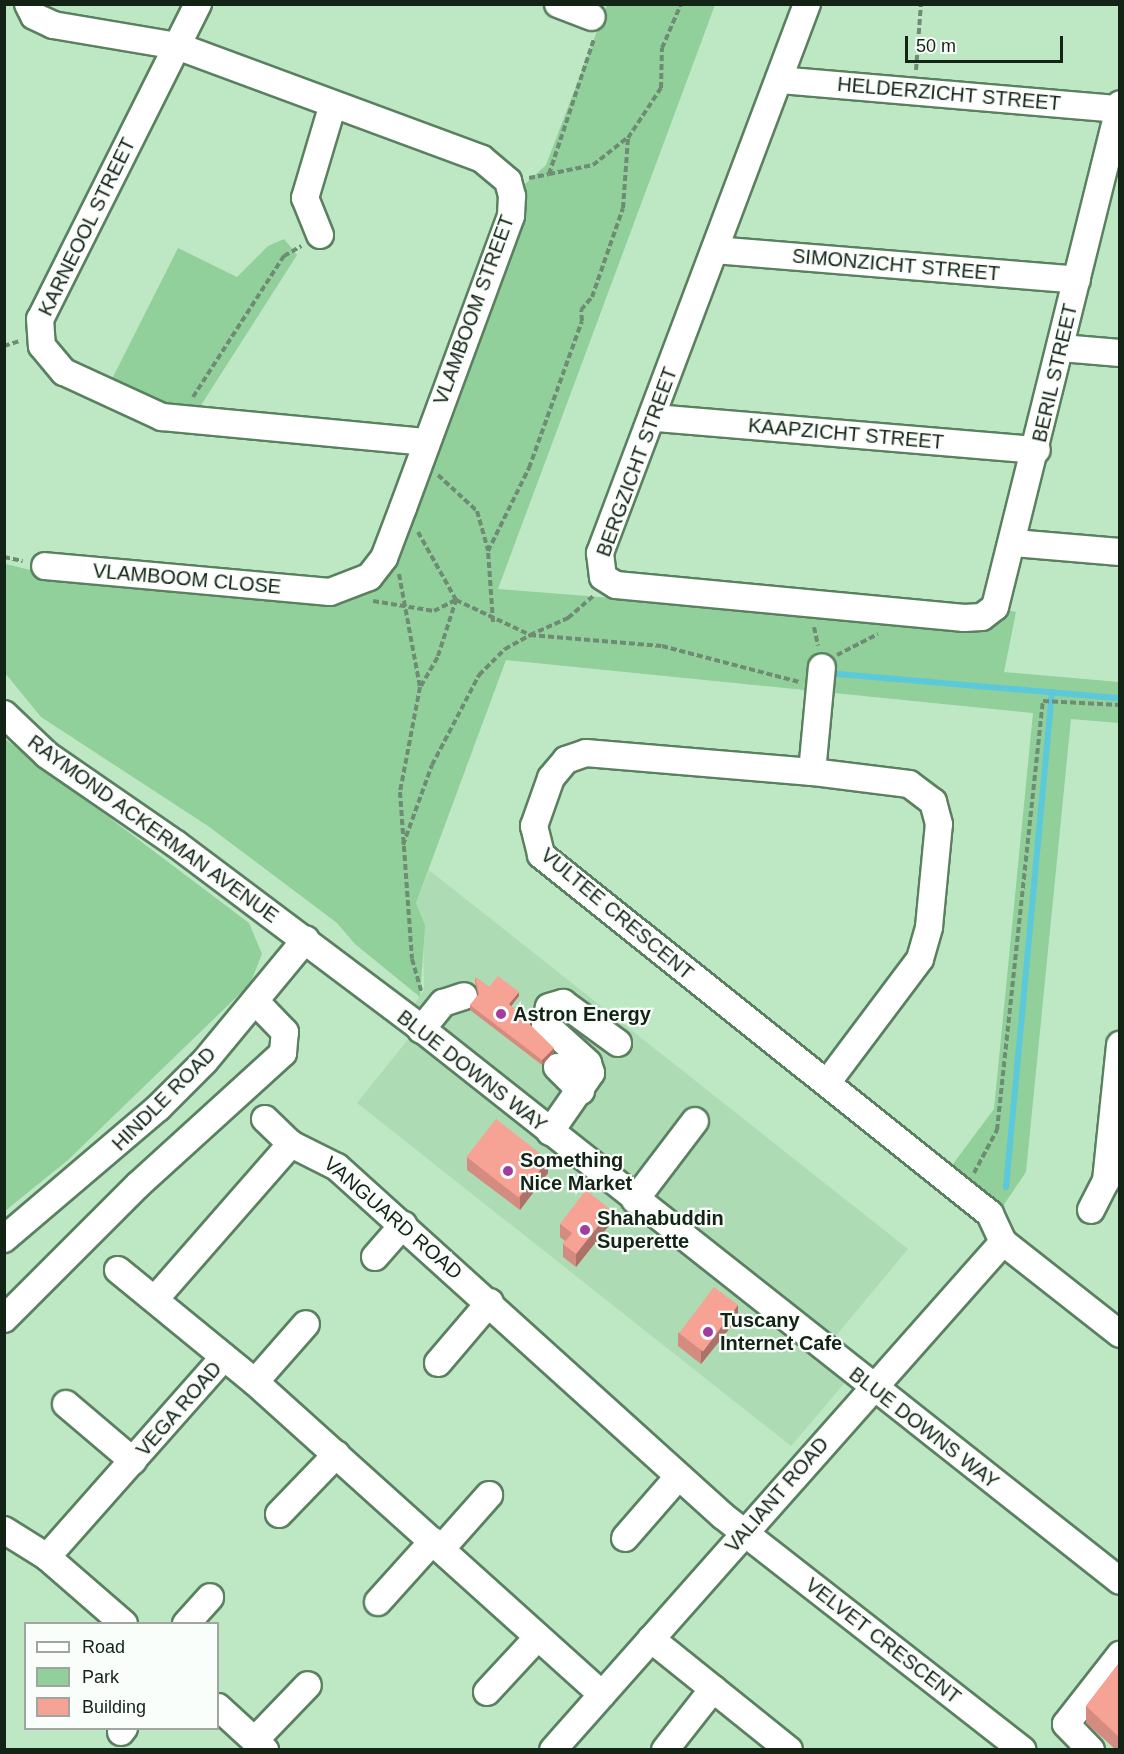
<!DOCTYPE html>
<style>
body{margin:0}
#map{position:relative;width:1124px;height:1754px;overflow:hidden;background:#bee8c4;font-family:Arial,sans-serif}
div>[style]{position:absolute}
.built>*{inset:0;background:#addbb3}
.green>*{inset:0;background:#91cf9b}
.stream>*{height:6px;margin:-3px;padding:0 3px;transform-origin:3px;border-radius:3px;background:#5bc9da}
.path>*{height:4px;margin-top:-2px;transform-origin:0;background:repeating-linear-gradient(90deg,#6e8c73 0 6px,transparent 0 9px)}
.roads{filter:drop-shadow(2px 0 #5a8060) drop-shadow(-2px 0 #5a8060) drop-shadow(0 2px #5a8060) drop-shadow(0 -2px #5a8060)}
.minor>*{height:26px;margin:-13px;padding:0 13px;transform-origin:13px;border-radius:13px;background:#fff}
.wall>*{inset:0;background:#d48b80}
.shaded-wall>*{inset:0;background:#ac7168}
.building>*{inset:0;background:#f6a295;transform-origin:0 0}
.dots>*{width:16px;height:16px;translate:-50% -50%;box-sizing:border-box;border:3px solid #fafefa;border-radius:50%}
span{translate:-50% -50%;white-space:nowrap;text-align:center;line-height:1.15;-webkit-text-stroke:4.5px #fafefa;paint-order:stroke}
.street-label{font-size:20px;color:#132316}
.poi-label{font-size:20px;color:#132316;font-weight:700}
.left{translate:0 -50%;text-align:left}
.frame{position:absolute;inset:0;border:6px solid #132316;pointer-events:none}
.legend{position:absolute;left:24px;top:1622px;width:195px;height:108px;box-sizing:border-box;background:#fafefa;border:2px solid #9ea69f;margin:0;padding:8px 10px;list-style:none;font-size:18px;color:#132316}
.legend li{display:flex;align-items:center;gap:12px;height:30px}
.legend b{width:30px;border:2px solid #9ea69f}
.scale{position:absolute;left:905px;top:36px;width:158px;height:27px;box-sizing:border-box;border:3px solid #132316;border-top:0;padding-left:8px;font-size:18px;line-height:21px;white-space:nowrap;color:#132316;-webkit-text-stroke:4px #fafefa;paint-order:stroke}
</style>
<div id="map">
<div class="built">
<i style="clip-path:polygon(429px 870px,908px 1249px,826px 1348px,855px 1371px,791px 1446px,357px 1103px,418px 1027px,406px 1017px,424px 990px,423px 924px,416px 903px)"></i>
</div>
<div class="green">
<i style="clip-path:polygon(607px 5px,715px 5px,498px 589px,978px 627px,1007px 610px,1016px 612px,1004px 672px,1119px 682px,1119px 723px,1071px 719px,1026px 1172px,1001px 1209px,950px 1168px,994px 1109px,1033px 713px,506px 660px,416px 903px,425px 926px,420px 997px,355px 944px,337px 923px,208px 826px,41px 717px,5px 673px,6px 564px,46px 574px,357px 594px,521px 188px,546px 165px)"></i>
<i style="clip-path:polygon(284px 239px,297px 255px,196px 413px,110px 383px,178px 248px,237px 277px,268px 246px)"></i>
<i style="clip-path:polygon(5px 739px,249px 923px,262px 954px,250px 984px,68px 1160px,5px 1211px)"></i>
</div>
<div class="stream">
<i style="left:838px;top:674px;width:283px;rotate:4.9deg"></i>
<i style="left:1006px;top:1187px;width:497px;rotate:-84.7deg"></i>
</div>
<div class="path">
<i style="left:916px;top:70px;width:66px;rotate:-85.7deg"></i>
<i style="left:549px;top:174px;width:45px;rotate:-11.6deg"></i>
<i style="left:593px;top:165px;width:43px;rotate:-38.5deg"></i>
<i style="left:529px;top:178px;width:20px;rotate:-11deg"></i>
<i style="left:549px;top:174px;width:142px;rotate:-71.6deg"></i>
<i style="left:4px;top:346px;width:16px;rotate:-18deg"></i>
<i style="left:193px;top:397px;width:168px;rotate:-57.2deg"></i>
<i style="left:284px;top:256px;width:20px;rotate:-30deg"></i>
<i style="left:438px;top:475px;width:53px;rotate:42.7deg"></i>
<i style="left:477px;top:511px;width:41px;rotate:74.2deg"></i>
<i style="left:418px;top:532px;width:78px;rotate:60.8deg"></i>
<i style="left:456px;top:600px;width:82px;rotate:25.3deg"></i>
<i style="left:530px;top:635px;width:42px;rotate:-24.1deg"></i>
<i style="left:568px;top:618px;width:33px;rotate:-41deg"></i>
<i style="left:4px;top:557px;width:19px;rotate:12deg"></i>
<i style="left:399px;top:574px;width:115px;rotate:79.5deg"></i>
<i style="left:420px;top:687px;width:107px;rotate:100.8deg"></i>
<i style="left:400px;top:792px;width:167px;rotate:85.9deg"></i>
<i style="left:412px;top:959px;width:35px;rotate:74deg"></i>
<i style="left:373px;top:601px;width:62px;rotate:9.3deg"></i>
<i style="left:434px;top:611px;width:25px;rotate:-27deg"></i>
<i style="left:493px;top:622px;width:71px;rotate:-94deg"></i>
<i style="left:488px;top:551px;width:93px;rotate:-63.7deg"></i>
<i style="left:529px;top:468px;width:156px;rotate:-70.2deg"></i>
<i style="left:582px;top:321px;width:11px;rotate:-95deg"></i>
<i style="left:581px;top:310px;width:17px;rotate:-50deg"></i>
<i style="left:592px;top:297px;width:94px;rotate:-70.8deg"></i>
<i style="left:623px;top:208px;width:70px;rotate:-85.9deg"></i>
<i style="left:628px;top:138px;width:60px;rotate:-56.6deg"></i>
<i style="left:661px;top:88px;width:40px;rotate:-88.6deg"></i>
<i style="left:662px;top:48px;width:48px;rotate:-66.6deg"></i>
<i style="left:814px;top:627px;width:19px;rotate:78deg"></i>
<i style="left:837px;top:655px;width:46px;rotate:-27.1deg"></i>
<i style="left:421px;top:686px;width:34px;rotate:-60deg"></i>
<i style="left:438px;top:656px;width:59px;rotate:-72.2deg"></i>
<i style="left:403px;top:845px;width:85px;rotate:-70.1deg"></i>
<i style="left:432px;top:765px;width:102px;rotate:-62.4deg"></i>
<i style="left:479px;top:675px;width:37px;rotate:-45deg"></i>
<i style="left:505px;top:649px;width:29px;rotate:-29deg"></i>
<i style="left:530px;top:635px;width:132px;rotate:4.8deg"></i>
<i style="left:662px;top:646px;width:142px;rotate:14.7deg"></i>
<i style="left:4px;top:936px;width:7px;rotate:90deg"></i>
<i style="left:974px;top:1173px;width:49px;rotate:-61.9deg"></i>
<i style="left:997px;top:1130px;width:431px;rotate:-83.9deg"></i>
<i style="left:1043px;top:701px;width:77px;rotate:3deg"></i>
</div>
<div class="roads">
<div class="minor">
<i style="left:28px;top:4px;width:13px;rotate:63deg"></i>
<i style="left:34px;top:16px;width:21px;rotate:25deg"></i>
<i style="left:53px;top:25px;width:126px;rotate:9.6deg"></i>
<i style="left:177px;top:46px;width:325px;rotate:20.3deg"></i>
<i style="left:482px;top:159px;width:34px;rotate:40deg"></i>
<i style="left:508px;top:181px;width:16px;rotate:75deg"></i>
<i style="left:512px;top:196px;width:20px;rotate:93deg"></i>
<i style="left:511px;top:216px;width:311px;rotate:110.3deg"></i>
<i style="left:403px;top:508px;width:53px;rotate:110.8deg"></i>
<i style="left:384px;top:558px;width:24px;rotate:128deg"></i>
<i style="left:369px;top:577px;width:42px;rotate:159deg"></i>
<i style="left:330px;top:592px;width:286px;rotate:-174.8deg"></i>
<i style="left:198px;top:4px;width:352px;rotate:116.6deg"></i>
<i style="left:40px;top:319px;width:27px;rotate:86deg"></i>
<i style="left:42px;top:346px;width:34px;rotate:50deg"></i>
<i style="left:64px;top:372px;width:108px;rotate:24.7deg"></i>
<i style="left:162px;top:417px;width:264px;rotate:5.4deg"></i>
<i style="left:558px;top:4px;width:36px;rotate:21deg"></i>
<i style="left:807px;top:4px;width:587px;rotate:110.66deg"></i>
<i style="left:600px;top:553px;width:24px;rotate:83deg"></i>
<i style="left:603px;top:577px;width:15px;rotate:32deg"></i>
<i style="left:616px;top:585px;width:350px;rotate:5.4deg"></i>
<i style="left:964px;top:618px;width:18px;rotate:-3deg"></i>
<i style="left:982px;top:617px;width:16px;rotate:-38deg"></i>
<i style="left:995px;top:607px;width:518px;rotate:-76.04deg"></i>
<i style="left:779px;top:80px;width:340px;rotate:4.9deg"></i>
<i style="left:320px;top:235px;width:40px;rotate:-112deg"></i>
<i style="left:305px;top:198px;width:98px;rotate:-73.4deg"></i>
<i style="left:715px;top:250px;width:363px;rotate:4.7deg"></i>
<i style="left:1061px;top:348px;width:59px;rotate:4.8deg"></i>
<i style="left:655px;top:418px;width:383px;rotate:4.8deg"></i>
<i style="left:1014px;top:543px;width:106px;rotate:4.9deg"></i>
<i style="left:4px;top:714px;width:59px;rotate:43.6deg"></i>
<i style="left:47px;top:755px;width:157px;rotate:34.6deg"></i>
<i style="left:176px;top:844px;width:303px;rotate:36.9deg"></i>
<i style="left:418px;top:1026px;width:895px;rotate:38.33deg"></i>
<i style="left:812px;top:772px;width:105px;rotate:-84.6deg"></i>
<i style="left:421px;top:1030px;width:35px;rotate:-51deg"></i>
<i style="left:443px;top:1003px;width:22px;rotate:-18deg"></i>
<i style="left:557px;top:1067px;width:34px;rotate:45deg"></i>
<i style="left:827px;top:1083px;width:155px;rotate:-53.1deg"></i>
<i style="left:920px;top:959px;width:33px;rotate:-74deg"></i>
<i style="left:929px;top:927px;width:103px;rotate:-84.5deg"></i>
<i style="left:939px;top:824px;width:23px;rotate:-105deg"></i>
<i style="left:933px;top:802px;width:30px;rotate:-143deg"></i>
<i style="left:909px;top:784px;width:98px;rotate:-172.9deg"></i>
<i style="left:812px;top:772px;width:227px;rotate:-175.2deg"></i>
<i style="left:586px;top:753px;width:21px;rotate:161deg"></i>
<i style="left:566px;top:760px;width:23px;rotate:130deg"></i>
<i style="left:551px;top:778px;width:51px;rotate:109.5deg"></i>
<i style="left:534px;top:826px;width:30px;rotate:76deg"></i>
<i style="left:541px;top:855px;width:575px;rotate:38.64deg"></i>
<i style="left:990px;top:1214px;width:31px;rotate:65deg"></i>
<i style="left:1003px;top:1242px;width:149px;rotate:38.2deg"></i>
<i style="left:265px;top:1119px;width:36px;rotate:44deg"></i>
<i style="left:291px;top:1144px;width:51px;rotate:26.6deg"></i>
<i style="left:337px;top:1167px;width:520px;rotate:42.12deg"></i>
<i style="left:723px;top:1516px;width:380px;rotate:38deg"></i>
<i style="left:550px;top:1132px;width:72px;rotate:-55.2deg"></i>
<i style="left:591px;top:1073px;width:10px;rotate:-107deg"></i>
<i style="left:588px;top:1063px;width:58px;rotate:-137.8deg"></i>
<i style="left:545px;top:1024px;width:17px;rotate:-77deg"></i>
<i style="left:549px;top:1007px;width:15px;rotate:-16deg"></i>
<i style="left:563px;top:1003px;width:68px;rotate:36deg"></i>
<i style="left:635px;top:1200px;width:99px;rotate:-52.8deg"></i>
<i style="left:1091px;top:1210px;width:33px;rotate:-63deg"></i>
<i style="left:1106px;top:1181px;width:137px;rotate:-84.1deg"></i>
<i style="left:4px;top:1239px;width:202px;rotate:-40.4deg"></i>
<i style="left:158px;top:1108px;width:66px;rotate:-45deg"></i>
<i style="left:205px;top:1061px;width:158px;rotate:-50.4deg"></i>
<i style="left:375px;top:1257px;width:43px;rotate:-48.8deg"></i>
<i style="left:118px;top:1270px;width:177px;rotate:39.3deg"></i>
<i style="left:255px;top:1382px;width:467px;rotate:42deg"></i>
<i style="left:156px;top:1298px;width:205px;rotate:-48.8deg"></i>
<i style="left:4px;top:1319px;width:190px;rotate:-45deg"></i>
<i style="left:138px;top:1185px;width:196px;rotate:-42.3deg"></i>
<i style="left:283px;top:1053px;width:21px;rotate:-85deg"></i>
<i style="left:285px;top:1032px;width:43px;rotate:-134.1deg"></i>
<i style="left:438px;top:1363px;width:80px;rotate:-49.6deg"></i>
<i style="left:255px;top:1382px;width:77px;rotate:-48.7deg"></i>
<i style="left:66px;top:1404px;width:88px;rotate:40.4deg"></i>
<i style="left:279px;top:1514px;width:83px;rotate:-46deg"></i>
<i style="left:4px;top:1530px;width:51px;rotate:32.1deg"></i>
<i style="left:47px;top:1557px;width:102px;rotate:41deg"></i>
<i style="left:625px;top:1538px;width:81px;rotate:-49deg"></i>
<i style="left:442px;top:1548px;width:71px;rotate:-48.4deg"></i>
<i style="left:47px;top:1557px;width:267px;rotate:-48.5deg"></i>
<i style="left:378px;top:1602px;width:82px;rotate:-48deg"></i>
<i style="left:186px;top:1624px;width:36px;rotate:-48deg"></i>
<i style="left:651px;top:1639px;width:177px;rotate:38.8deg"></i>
<i style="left:487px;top:1692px;width:75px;rotate:-47.2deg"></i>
<i style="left:218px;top:1707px;width:64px;rotate:42.5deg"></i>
<i style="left:121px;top:1732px;width:5px;rotate:-53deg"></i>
<i style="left:255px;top:1740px;width:76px;rotate:-46.1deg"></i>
<i style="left:553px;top:1750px;width:679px;rotate:-48.46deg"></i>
<i style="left:665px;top:1750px;width:78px;rotate:-51.8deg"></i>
<i style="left:1091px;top:1750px;width:36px;rotate:-134deg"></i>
<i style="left:1066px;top:1724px;width:88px;rotate:-52deg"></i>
</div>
</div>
<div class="wall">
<i style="clip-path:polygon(475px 977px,489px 987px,519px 996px,511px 1006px,554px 1052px,542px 1065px,470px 1010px,470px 1005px,478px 995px,475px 981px)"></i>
<i style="clip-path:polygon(467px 1157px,548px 1173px,520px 1210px,467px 1170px)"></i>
<i style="clip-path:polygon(611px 1223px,576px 1267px,563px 1257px,563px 1244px,565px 1241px,560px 1237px,560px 1224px)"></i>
<i style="clip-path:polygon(738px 1318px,701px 1364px,678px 1346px,678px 1333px)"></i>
<i style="clip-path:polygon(1119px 1663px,1119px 1749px,1115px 1749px,1086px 1723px,1086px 1706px)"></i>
</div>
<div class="shaded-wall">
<i style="clip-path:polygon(519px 992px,519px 996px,509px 1009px,509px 1004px)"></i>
<i style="clip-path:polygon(554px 1048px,554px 1052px,542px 1065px,542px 1060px)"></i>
<i style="clip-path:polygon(548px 1159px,548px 1173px,520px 1210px,520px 1197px)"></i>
<i style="clip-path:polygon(611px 1210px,611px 1223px,576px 1267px,576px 1254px)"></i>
<i style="clip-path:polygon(738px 1305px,738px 1318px,701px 1364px,701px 1351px)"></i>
</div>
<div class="building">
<i style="clip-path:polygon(498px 976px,519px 992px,509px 1004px,554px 1048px,542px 1060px,470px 1005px,479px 994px,475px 977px,489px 987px)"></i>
<i style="left:496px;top:1119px;width:66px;height:48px;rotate:38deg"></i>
<i style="clip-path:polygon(586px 1190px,611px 1210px,576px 1254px,563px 1244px,572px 1233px,560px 1224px)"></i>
<i style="left:714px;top:1287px;width:30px;height:58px;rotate:37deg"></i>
<i style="clip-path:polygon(1119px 1663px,1119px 1737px,1086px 1706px)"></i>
</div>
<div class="dots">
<i style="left:501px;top:1014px;background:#a33ca0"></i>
<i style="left:508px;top:1171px;background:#a33ca0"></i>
<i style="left:585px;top:1230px;background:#a33ca0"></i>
<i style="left:708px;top:1332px;background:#a33ca0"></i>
</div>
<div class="street-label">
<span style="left:949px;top:94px;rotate:5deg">HELDERZICHT STREET</span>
<span style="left:87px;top:227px;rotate:-64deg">KARNEOOL STREET</span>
<span style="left:896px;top:265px;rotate:5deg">SIMONZICHT STREET</span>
<span style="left:474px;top:310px;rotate:-70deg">VLAMBOOM STREET</span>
<span style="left:1055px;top:373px;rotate:-77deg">BERIL STREET</span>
<span style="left:846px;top:434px;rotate:5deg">KAAPZICHT STREET</span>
<span style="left:637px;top:462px;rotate:-70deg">BERGZICHT STREET</span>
<span style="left:187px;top:579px;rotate:5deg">VLAMBOOM CLOSE</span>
<span style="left:153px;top:829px;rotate:36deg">RAYMOND ACKERMAN AVENUE</span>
<span style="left:617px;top:914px;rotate:40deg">VULTEE CRESCENT</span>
<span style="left:472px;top:1071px;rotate:38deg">BLUE DOWNS WAY</span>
<span style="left:164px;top:1099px;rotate:-45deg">HINDLE ROAD</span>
<span style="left:393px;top:1218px;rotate:41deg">VANGUARD ROAD</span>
<span style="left:179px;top:1409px;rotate:-49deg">VEGA ROAD</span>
<span style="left:924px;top:1428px;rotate:38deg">BLUE DOWNS WAY</span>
<span style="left:777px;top:1495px;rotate:-49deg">VALIANT ROAD</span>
<span style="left:883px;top:1641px;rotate:38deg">VELVET CRESCENT</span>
</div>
<div class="poi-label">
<span class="left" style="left:513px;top:1014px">Astron Energy</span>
<span class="left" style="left:520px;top:1172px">Something<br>Nice Market</span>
<span class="left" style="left:597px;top:1230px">Shahabuddin<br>Superette</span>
<span class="left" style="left:720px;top:1332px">Tuscany<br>Internet Cafe</span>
</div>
<div class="frame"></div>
<ul class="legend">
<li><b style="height:8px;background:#fff"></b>Road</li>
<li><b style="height:16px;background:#91cf9b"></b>Park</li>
<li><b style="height:16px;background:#f6a295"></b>Building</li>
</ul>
<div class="scale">50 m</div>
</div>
